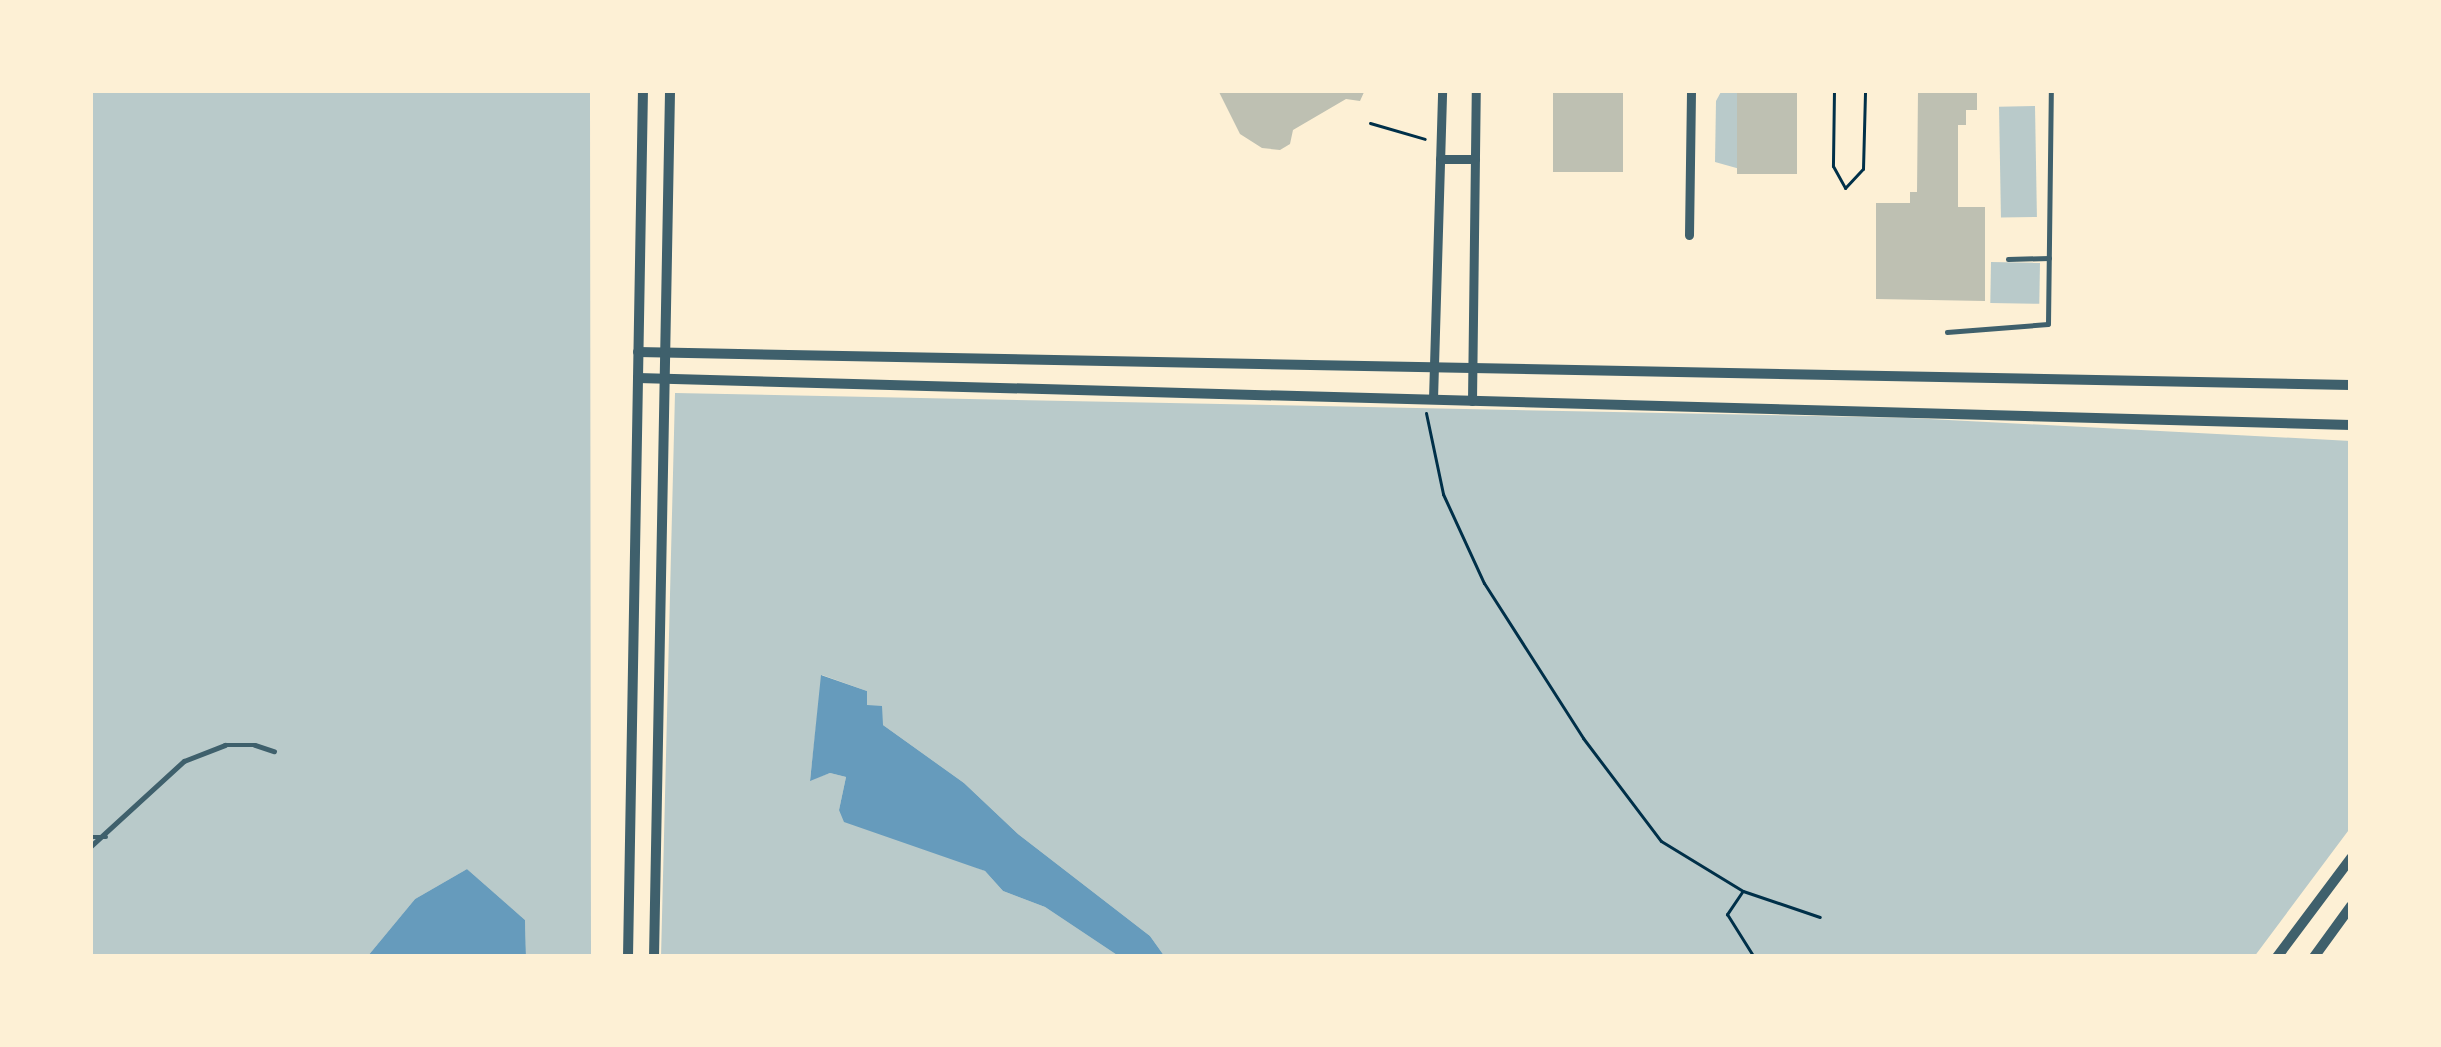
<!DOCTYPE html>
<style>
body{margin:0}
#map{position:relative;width:2441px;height:1047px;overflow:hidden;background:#fdf0d5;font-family:Commissioner,sans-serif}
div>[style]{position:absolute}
.green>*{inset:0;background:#b9caca;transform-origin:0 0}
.water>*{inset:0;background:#669bbc}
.building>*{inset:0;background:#bec0b2;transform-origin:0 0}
.path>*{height:3px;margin:-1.5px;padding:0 1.5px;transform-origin:1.5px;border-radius:1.5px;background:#003049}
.service>*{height:4.5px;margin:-2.25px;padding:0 2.25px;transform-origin:2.25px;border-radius:2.25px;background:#3f606c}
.minor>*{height:9px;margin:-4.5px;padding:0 4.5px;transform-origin:4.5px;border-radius:4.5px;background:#3f606c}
.tertiary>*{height:10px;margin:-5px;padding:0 5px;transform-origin:5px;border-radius:5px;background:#3f606c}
span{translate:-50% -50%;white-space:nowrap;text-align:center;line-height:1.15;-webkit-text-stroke:9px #fdf0d5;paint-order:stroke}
.frame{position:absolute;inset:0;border:93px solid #fdf0d5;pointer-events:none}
</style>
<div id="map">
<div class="green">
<i style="clip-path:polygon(90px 90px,590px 90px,591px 957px,526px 957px,525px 920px,467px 869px,415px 899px,367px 957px,90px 957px)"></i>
<i style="clip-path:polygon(1722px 90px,1740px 92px,1740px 169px,1715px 162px,1716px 101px)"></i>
<i style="left:2035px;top:106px;width:111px;height:36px;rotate:89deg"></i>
<i style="left:1991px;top:262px;width:49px;height:41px;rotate:1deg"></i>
<i style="clip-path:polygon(675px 393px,1910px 418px,2351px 441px,2351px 827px,2254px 957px,1165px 957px,1150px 936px,1018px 834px,964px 783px,883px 725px,866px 705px,867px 691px,822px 675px,810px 780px,830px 773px,846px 777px,839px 810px,985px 871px,1003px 891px,1045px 907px,1120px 957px,661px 957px)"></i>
</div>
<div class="water">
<i style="clip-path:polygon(821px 675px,867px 691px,867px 705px,882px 706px,883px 725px,964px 783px,1018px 834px,1150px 936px,1165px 957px,1120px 957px,1045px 907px,1003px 891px,985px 871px,844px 822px,839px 810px,846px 777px,830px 773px,810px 781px)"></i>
<i style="clip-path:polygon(467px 869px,525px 920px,526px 957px,367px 957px,415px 899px)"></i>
</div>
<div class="building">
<i style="clip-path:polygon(1218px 90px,1365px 90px,1360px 101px,1346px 99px,1293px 130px,1290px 144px,1280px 150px,1262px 148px,1240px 134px)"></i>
<i style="left:1553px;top:90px;width:70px;height:82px"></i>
<i style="left:1737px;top:90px;width:60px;height:84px"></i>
<i style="clip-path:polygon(1918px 90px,1977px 90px,1977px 110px,1966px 110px,1966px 125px,1958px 125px,1958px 207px,1985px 207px,1985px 301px,1876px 299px,1876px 203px,1910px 203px,1910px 192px,1917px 192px)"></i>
</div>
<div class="path">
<i style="left:1834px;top:90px;width:76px;rotate:90.8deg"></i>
<i style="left:1833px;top:166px;width:25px;rotate:61deg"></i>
<i style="left:1845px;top:188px;width:26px;rotate:-47deg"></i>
<i style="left:1863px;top:169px;width:79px;rotate:-88.5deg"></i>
<i style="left:1370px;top:123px;width:57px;rotate:16.2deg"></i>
<i style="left:1426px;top:413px;width:83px;rotate:78.1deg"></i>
<i style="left:1443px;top:494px;width:98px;rotate:65.3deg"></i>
<i style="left:1484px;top:583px;width:184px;rotate:57.4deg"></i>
<i style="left:1583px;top:738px;width:129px;rotate:52.9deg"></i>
<i style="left:1661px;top:841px;width:96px;rotate:31.4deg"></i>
<i style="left:1743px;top:891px;width:81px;rotate:18.7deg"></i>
<i style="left:1742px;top:892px;width:27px;rotate:124deg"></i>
<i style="left:1727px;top:914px;width:51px;rotate:57.9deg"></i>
</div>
<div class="service">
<i style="left:2008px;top:259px;width:41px;rotate:-1.4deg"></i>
<i style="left:1947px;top:332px;width:101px;rotate:-4.5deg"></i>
<i style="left:2048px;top:324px;width:234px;rotate:-89.3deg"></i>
<i style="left:90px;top:837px;width:16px"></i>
<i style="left:90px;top:847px;width:127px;rotate:-42.5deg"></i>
<i style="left:184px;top:761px;width:44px;rotate:-21.3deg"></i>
<i style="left:225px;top:745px;width:30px"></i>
<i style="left:255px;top:745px;width:20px;rotate:18deg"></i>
</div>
<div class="minor">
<i style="left:1440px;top:159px;width:35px"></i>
<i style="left:1689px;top:235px;width:145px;rotate:-89.2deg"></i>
<i style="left:1433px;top:399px;width:309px;rotate:-88.3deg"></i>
<i style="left:1472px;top:401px;width:311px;rotate:-89.3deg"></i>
</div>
<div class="tertiary">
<i style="left:638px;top:352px;width:1713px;rotate:1.1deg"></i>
<i style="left:638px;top:378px;width:1714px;rotate:1.57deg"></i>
<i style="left:628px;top:957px;width:867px;rotate:-89.01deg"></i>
<i style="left:654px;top:957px;width:867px;rotate:-88.94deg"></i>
<i style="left:2277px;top:957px;width:124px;rotate:-53.2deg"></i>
<i style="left:2314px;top:957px;width:63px;rotate:-54deg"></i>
</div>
<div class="frame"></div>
</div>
